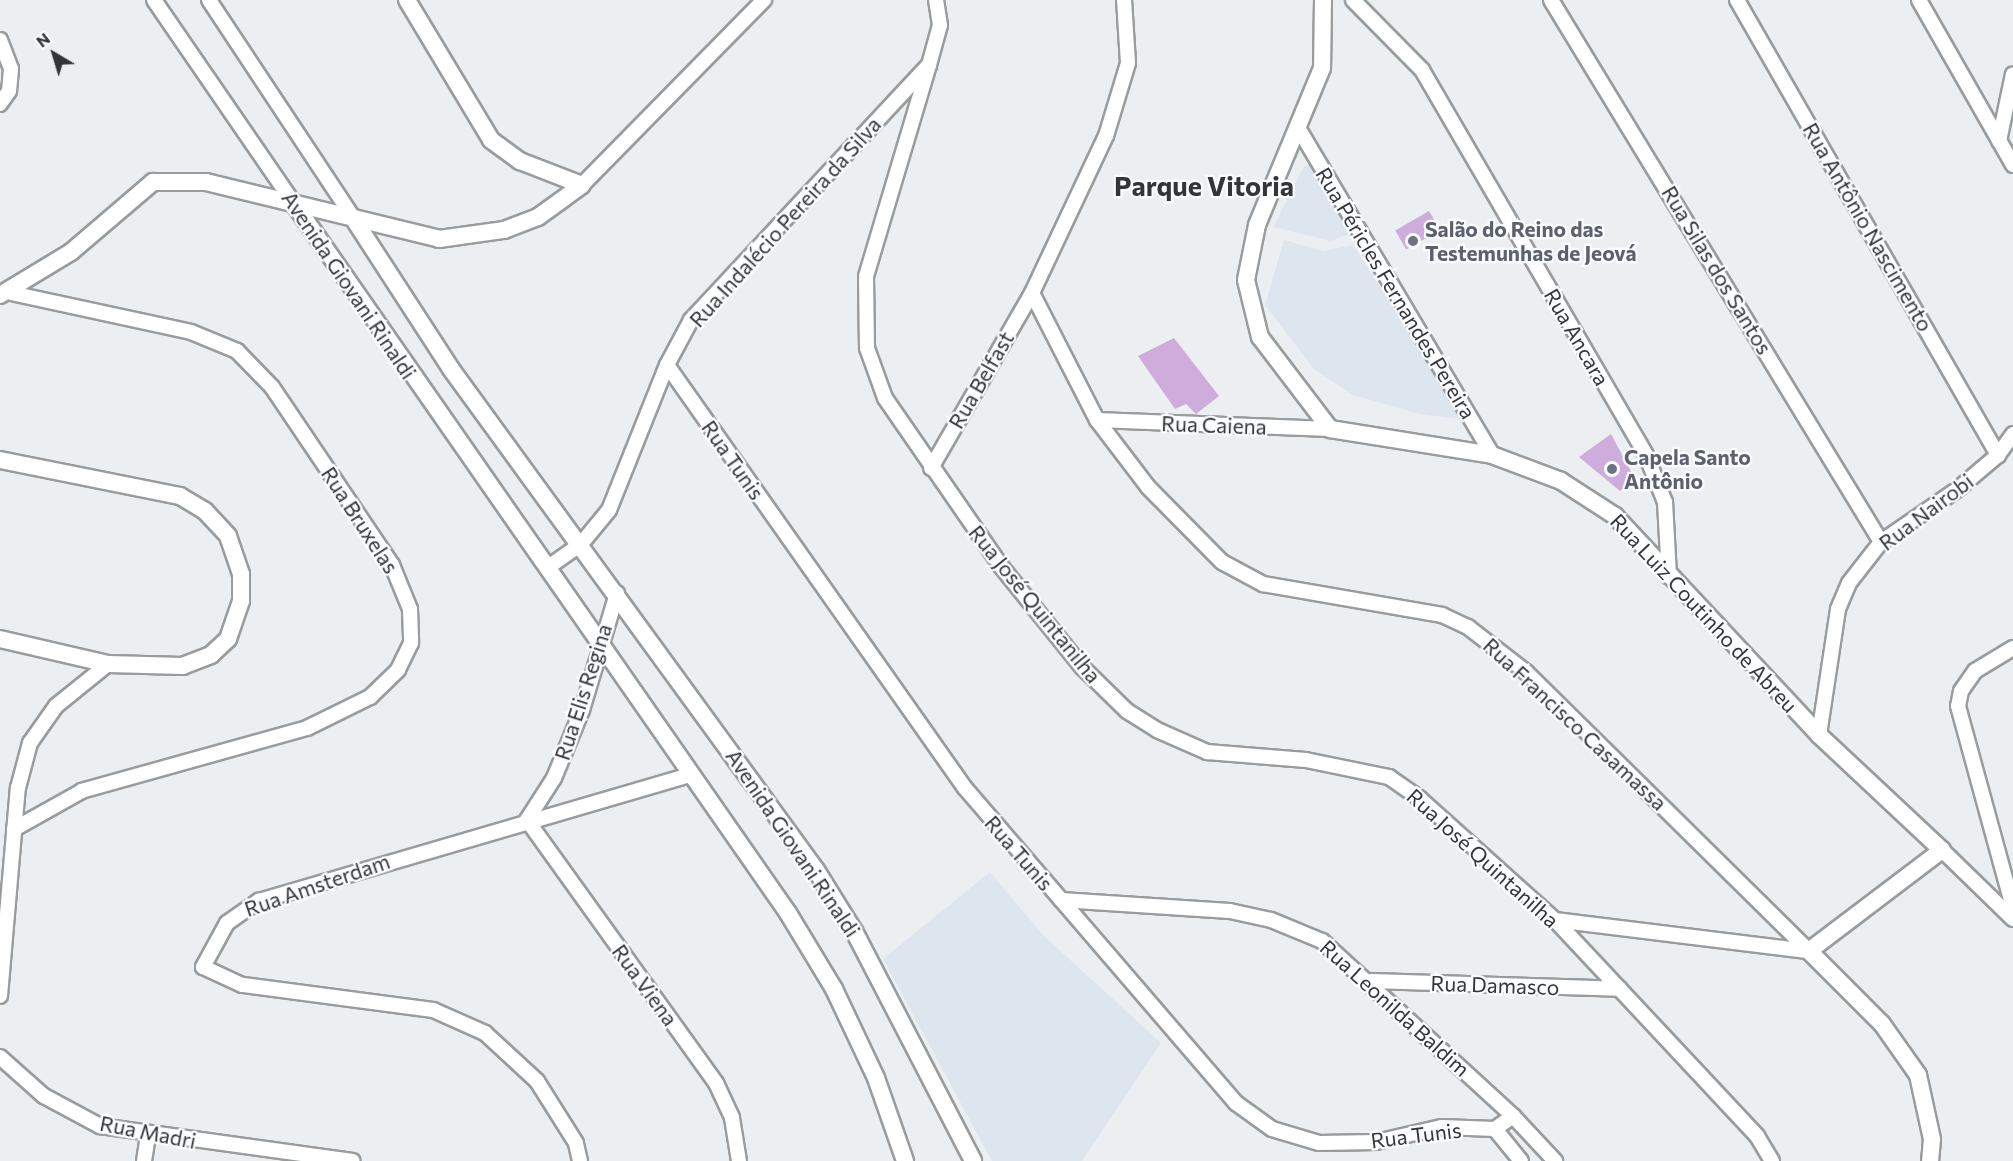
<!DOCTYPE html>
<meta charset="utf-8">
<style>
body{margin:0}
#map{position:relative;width:2013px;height:1161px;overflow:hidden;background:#eceff2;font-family:Commissioner,sans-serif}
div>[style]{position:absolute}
.built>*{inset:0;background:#dde5ee}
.building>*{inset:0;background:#ceacdc;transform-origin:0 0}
.roads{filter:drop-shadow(2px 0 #999c9e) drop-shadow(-2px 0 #999c9e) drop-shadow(0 2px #999c9e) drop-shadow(0 -2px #999c9e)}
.minor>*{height:14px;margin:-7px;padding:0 7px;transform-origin:7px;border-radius:7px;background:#fff}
.tertiary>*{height:16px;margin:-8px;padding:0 8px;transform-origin:8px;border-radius:8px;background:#fff}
.dots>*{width:16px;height:16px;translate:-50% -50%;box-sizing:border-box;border:3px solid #fafcff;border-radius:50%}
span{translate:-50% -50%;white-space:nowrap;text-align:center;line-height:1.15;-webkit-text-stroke:4.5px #fafcff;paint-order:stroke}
.street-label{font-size:21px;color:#343536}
.worship-label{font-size:21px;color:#5b616d;font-weight:700}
.left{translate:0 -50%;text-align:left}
.district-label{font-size:27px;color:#343536;font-weight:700}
.north{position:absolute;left:24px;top:24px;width:60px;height:60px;-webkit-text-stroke:4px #fafcff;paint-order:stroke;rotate:322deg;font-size:16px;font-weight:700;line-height:24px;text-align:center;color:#343536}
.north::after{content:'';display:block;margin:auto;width:21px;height:27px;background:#343536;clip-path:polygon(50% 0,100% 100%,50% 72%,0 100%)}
</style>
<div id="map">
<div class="built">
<i style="clip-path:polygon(1314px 165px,1352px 233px,1331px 241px,1273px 227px,1304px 166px)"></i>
<i style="clip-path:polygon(1284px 240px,1323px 251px,1353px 245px,1466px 420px,1420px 414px,1353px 395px,1314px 369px,1265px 305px)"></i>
<i style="clip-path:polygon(990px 872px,1043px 935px,1161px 1043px,1082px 1161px,992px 1161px,883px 959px)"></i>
</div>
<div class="building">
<i style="left:1429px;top:211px;width:22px;height:39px;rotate:60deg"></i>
<i style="clip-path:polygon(1174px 338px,1219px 396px,1196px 414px,1186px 404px,1175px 409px,1138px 356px)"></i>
<i style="clip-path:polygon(1611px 434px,1636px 481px,1620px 491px,1579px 457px)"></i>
</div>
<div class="roads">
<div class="minor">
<i style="left:154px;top:0;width:249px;rotate:55.5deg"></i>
<i style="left:209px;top:0;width:265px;rotate:56.5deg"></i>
<i style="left:1353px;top:0;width:98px;rotate:45.4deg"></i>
<i style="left:1422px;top:70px;width:445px;rotate:59.8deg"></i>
<i style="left:1646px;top:455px;width:51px;rotate:68deg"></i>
<i style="left:1665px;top:502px;width:75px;rotate:86.9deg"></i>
<i style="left:1551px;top:0;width:635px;rotate:58.66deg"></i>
<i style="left:1737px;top:0;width:525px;rotate:60.16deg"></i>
<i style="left:1919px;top:0;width:190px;rotate:60.3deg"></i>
<i style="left:0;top:40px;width:31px;rotate:69deg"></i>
<i style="left:11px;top:69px;width:22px;rotate:95deg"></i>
<i style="left:9px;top:91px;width:16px;rotate:125deg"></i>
<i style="left:929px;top:65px;width:221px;rotate:106.6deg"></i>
<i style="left:866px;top:277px;width:71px;rotate:89.2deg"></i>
<i style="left:867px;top:348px;width:53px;rotate:70.2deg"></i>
<i style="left:885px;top:398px;width:203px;rotate:55.4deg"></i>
<i style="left:1000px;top:565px;width:131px;rotate:51.2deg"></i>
<i style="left:1082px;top:667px;width:63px;rotate:44.4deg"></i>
<i style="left:1127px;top:711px;width:36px;rotate:32deg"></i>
<i style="left:1157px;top:730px;width:55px;rotate:23.7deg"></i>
<i style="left:1207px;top:752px;width:99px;rotate:4.6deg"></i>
<i style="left:1306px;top:760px;width:85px;rotate:11.6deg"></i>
<i style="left:1389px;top:777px;width:38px;rotate:35deg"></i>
<i style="left:1420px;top:799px;width:181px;rotate:41.9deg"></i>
<i style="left:1555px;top:920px;width:296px;rotate:46.9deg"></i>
<i style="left:1757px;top:1136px;width:29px;rotate:59deg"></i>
<i style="left:1300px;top:131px;width:377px;rotate:59.3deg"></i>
<i style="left:1999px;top:141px;width:68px;rotate:-78.2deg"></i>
<i style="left:582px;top:185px;width:260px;rotate:-45.5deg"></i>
<i style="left:11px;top:293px;width:184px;rotate:12.2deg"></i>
<i style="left:191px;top:332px;width:50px;rotate:22.4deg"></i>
<i style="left:237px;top:351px;width:50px;rotate:45.8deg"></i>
<i style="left:272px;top:387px;width:215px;rotate:56deg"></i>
<i style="left:392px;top:565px;width:48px;rotate:67.8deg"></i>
<i style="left:410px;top:609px;width:34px;rotate:88deg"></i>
<i style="left:411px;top:643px;width:30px;rotate:116deg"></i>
<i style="left:398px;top:670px;width:39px;rotate:136deg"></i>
<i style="left:370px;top:697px;width:70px;rotate:153.8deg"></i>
<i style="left:307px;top:728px;width:234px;rotate:164.4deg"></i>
<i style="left:82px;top:791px;width:78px;rotate:150.8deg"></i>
<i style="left:1032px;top:293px;width:143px;rotate:62.9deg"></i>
<i style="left:1097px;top:420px;width:84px;rotate:52.7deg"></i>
<i style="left:1148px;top:487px;width:105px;rotate:45.4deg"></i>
<i style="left:1222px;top:562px;width:47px;rotate:28.2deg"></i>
<i style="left:1263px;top:584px;width:182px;rotate:9.8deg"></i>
<i style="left:1442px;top:615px;width:29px;rotate:25deg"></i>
<i style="left:1468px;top:627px;width:73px;rotate:37.8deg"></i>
<i style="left:1526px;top:672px;width:397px;rotate:44.6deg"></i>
<i style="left:667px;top:365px;width:517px;rotate:54.84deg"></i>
<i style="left:965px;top:788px;width:416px;rotate:49.3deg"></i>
<i style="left:1236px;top:1103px;width:44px;rotate:35.8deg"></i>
<i style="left:1272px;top:1129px;width:49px;rotate:16.6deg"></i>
<i style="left:1319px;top:1143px;width:57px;rotate:-1deg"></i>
<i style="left:1376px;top:1142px;width:68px;rotate:-12.8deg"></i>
<i style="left:1442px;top:1127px;width:53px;rotate:2.2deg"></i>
<i style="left:1495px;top:1129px;width:22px;rotate:-36deg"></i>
<i style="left:1097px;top:420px;width:233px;rotate:2.2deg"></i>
<i style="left:931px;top:468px;width:202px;rotate:-60deg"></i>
<i style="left:1032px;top:293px;width:174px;rotate:-64.8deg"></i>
<i style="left:1106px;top:136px;width:76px;rotate:-73.2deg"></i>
<i style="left:1128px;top:63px;width:63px;rotate:-93.6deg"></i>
<i style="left:547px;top:568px;width:42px;rotate:-35.2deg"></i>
<i style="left:581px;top:544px;width:44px;rotate:-50.5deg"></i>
<i style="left:609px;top:510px;width:156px;rotate:-68.2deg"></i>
<i style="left:667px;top:365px;width:51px;rotate:-61.9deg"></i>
<i style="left:691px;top:320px;width:349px;rotate:-47deg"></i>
<i style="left:929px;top:65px;width:41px;rotate:-74.6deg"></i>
<i style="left:940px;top:25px;width:25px;rotate:-99deg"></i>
<i style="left:2013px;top:648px;width:44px;rotate:148.8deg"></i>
<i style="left:1975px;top:671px;width:24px;rotate:125deg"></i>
<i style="left:1961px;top:691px;width:15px;rotate:101deg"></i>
<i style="left:1958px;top:706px;width:208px;rotate:74.7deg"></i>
<i style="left:1819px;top:735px;width:127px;rotate:-81.4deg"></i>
<i style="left:1838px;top:609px;width:28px;rotate:-67deg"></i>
<i style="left:1849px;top:583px;width:52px;rotate:-52deg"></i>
<i style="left:1881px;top:542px;width:93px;rotate:-34.5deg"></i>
<i style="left:1958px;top:489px;width:52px;rotate:-40.4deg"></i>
<i style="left:1998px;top:455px;width:26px;rotate:-54deg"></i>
<i style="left:527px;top:820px;width:324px;rotate:54.3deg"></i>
<i style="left:716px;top:1083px;width:38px;rotate:65deg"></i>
<i style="left:732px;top:1118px;width:44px;rotate:80.8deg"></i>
<i style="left:527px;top:820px;width:50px;rotate:-57.3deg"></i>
<i style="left:554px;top:778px;width:74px;rotate:-67.6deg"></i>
<i style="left:582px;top:710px;width:122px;rotate:-73.3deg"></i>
<i style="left:1942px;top:850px;width:99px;rotate:44.2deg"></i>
<i style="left:1061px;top:900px;width:169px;rotate:3.7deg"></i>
<i style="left:1230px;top:911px;width:42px;rotate:12.4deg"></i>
<i style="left:1271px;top:920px;width:55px;rotate:22.4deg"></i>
<i style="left:1322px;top:941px;width:259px;rotate:42.5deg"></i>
<i style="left:1513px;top:1116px;width:62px;rotate:47deg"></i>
<i style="left:1555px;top:920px;width:256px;rotate:7deg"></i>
<i style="left:1371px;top:981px;width:249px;rotate:1.8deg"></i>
<i style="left:0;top:996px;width:209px;rotate:-85.1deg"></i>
<i style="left:18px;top:788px;width:47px;rotate:-75.1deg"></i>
<i style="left:30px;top:743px;width:45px;rotate:-54.9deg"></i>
<i style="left:56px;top:706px;width:67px;rotate:-38.9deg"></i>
<i style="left:0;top:1057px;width:59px;rotate:41.6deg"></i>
<i style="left:44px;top:1096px;width:64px;rotate:28.2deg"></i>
<i style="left:100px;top:1126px;width:255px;rotate:7.9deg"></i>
<i style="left:1495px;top:1129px;width:41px;rotate:50.9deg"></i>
<i style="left:144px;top:1161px;width:25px;rotate:-81deg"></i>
<i style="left:580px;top:1161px;width:18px;rotate:-103deg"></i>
<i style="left:576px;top:1143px;width:73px;rotate:-122.2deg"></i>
<i style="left:537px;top:1081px;width:71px;rotate:-137.3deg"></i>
<i style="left:485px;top:1033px;width:57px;rotate:-156.1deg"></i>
<i style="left:433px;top:1010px;width:193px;rotate:-172.5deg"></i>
<i style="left:242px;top:985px;width:43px;rotate:-155.2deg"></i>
<i style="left:203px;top:967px;width:50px;rotate:-61.4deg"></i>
<i style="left:227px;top:923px;width:39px;rotate:-35deg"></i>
<i style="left:259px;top:901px;width:448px;rotate:-16.3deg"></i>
</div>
<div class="tertiary">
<i style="left:407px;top:0;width:163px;rotate:59deg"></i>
<i style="left:491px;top:140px;width:36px;rotate:36deg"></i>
<i style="left:520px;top:161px;width:66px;rotate:21.2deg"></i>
<i style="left:1323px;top:0;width:68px;rotate:90.8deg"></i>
<i style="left:1322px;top:68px;width:170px;rotate:112.5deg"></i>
<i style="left:1257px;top:225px;width:56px;rotate:101.3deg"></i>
<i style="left:1246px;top:280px;width:59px;rotate:76.2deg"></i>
<i style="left:1260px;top:337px;width:116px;rotate:52.7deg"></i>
<i style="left:1330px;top:429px;width:164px;rotate:9.1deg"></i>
<i style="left:1492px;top:455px;width:74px;rotate:20.6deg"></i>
<i style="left:1561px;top:481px;width:64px;rotate:32.9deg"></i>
<i style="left:1615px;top:516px;width:299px;rotate:47deg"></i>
<i style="left:1819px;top:735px;width:168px;rotate:43.1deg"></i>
<i style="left:1942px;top:850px;width:167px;rotate:142.8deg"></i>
<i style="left:1809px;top:951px;width:103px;rotate:45deg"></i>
<i style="left:1882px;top:1024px;width:62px;rotate:54.8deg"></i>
<i style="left:1918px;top:1075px;width:66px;rotate:77.7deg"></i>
<i style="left:1932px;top:1139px;width:22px;rotate:95deg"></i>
<i style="left:295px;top:205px;width:863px;rotate:55.15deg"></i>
<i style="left:788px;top:913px;width:89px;rotate:58.8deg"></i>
<i style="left:834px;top:989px;width:98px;rotate:64.7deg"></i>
<i style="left:876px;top:1078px;width:88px;rotate:70.7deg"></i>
<i style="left:355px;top:221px;width:176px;rotate:57deg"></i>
<i style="left:451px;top:369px;width:620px;rotate:53.93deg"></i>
<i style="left:816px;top:870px;width:72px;rotate:58.1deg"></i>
<i style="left:854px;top:931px;width:259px;rotate:62.6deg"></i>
<i style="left:0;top:295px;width:83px;rotate:-31.2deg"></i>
<i style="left:71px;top:252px;width:108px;rotate:-40.5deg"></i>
<i style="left:153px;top:182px;width:53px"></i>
<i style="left:206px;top:182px;width:240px;rotate:13.7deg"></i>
<i style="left:439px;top:239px;width:66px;rotate:-7.9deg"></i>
<i style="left:504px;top:230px;width:36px;rotate:-21deg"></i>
<i style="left:538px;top:217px;width:54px;rotate:-36deg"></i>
<i style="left:0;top:460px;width:184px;rotate:11.3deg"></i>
<i style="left:180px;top:496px;width:29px;rotate:31deg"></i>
<i style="left:205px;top:511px;width:34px;rotate:47deg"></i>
<i style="left:228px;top:536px;width:40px;rotate:71.1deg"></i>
<i style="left:241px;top:574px;width:27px;rotate:90deg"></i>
<i style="left:241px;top:601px;width:40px;rotate:108.9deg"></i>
<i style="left:228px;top:639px;width:23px;rotate:137deg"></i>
<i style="left:211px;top:655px;width:30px;rotate:159deg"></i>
<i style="left:183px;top:666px;width:75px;rotate:-178.5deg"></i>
<i style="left:108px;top:664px;width:111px;rotate:-167deg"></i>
</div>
</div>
<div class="dots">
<i style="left:1413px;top:241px;background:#6b7280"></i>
<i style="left:1612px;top:469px;background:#6b7280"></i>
</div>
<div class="street-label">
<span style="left:785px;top:222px;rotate:-48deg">Rua Indalécio Pereira da Silva</span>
<span style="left:1868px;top:227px;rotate:60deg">Rua Antônio Nascimento</span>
<span style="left:1717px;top:270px;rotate:59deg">Rua Silas dos Santos</span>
<span style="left:349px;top:285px;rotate:56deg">Avenida Giovani Rinaldi</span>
<span style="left:1396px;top:293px;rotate:59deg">Rua Péricles Fernandes Pereira</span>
<span style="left:1577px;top:337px;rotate:60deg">Rua Ancara</span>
<span style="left:981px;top:380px;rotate:-60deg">Rua Belfast</span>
<span style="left:1214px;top:425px;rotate:2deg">Rua Caiena</span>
<span style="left:733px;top:460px;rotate:55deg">Rua Tunis</span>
<span style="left:1926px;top:512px;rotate:-37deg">Rua Nairobi</span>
<span style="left:360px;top:520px;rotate:57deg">Rua Bruxelas</span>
<span style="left:1035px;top:604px;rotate:51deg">Rua José Quintanilha</span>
<span style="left:1704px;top:613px;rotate:47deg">Rua Luiz Coutinho de Abreu</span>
<span style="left:583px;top:692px;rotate:-72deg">Rua Elis Regina</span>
<span style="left:1575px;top:724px;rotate:43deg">Rua Francisco Casamassa</span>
<span style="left:793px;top:843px;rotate:56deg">Avenida Giovani Rinaldi</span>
<span style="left:1019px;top:853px;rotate:49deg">Rua Tunis</span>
<span style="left:1483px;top:858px;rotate:42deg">Rua José Quintanilha</span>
<span style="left:317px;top:885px;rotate:-19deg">Rua Amsterdam</span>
<span style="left:645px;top:985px;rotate:54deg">Rua Viena</span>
<span style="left:1495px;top:985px;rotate:2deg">Rua Damasco</span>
<span style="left:1395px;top:1008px;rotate:42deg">Rua Leonilda Baldim</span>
<span style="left:148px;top:1132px;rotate:11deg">Rua Madri</span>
<span style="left:1416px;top:1135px;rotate:-7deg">Rua Tunis</span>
</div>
<div class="worship-label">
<span class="left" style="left:1425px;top:241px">Salão do Reino das<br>Testemunhas de Jeová</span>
<span class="left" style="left:1624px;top:469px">Capela Santo<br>Antônio</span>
</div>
<div class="district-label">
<span style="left:1204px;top:186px">Parque Vitoria</span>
</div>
<div class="north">N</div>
</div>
